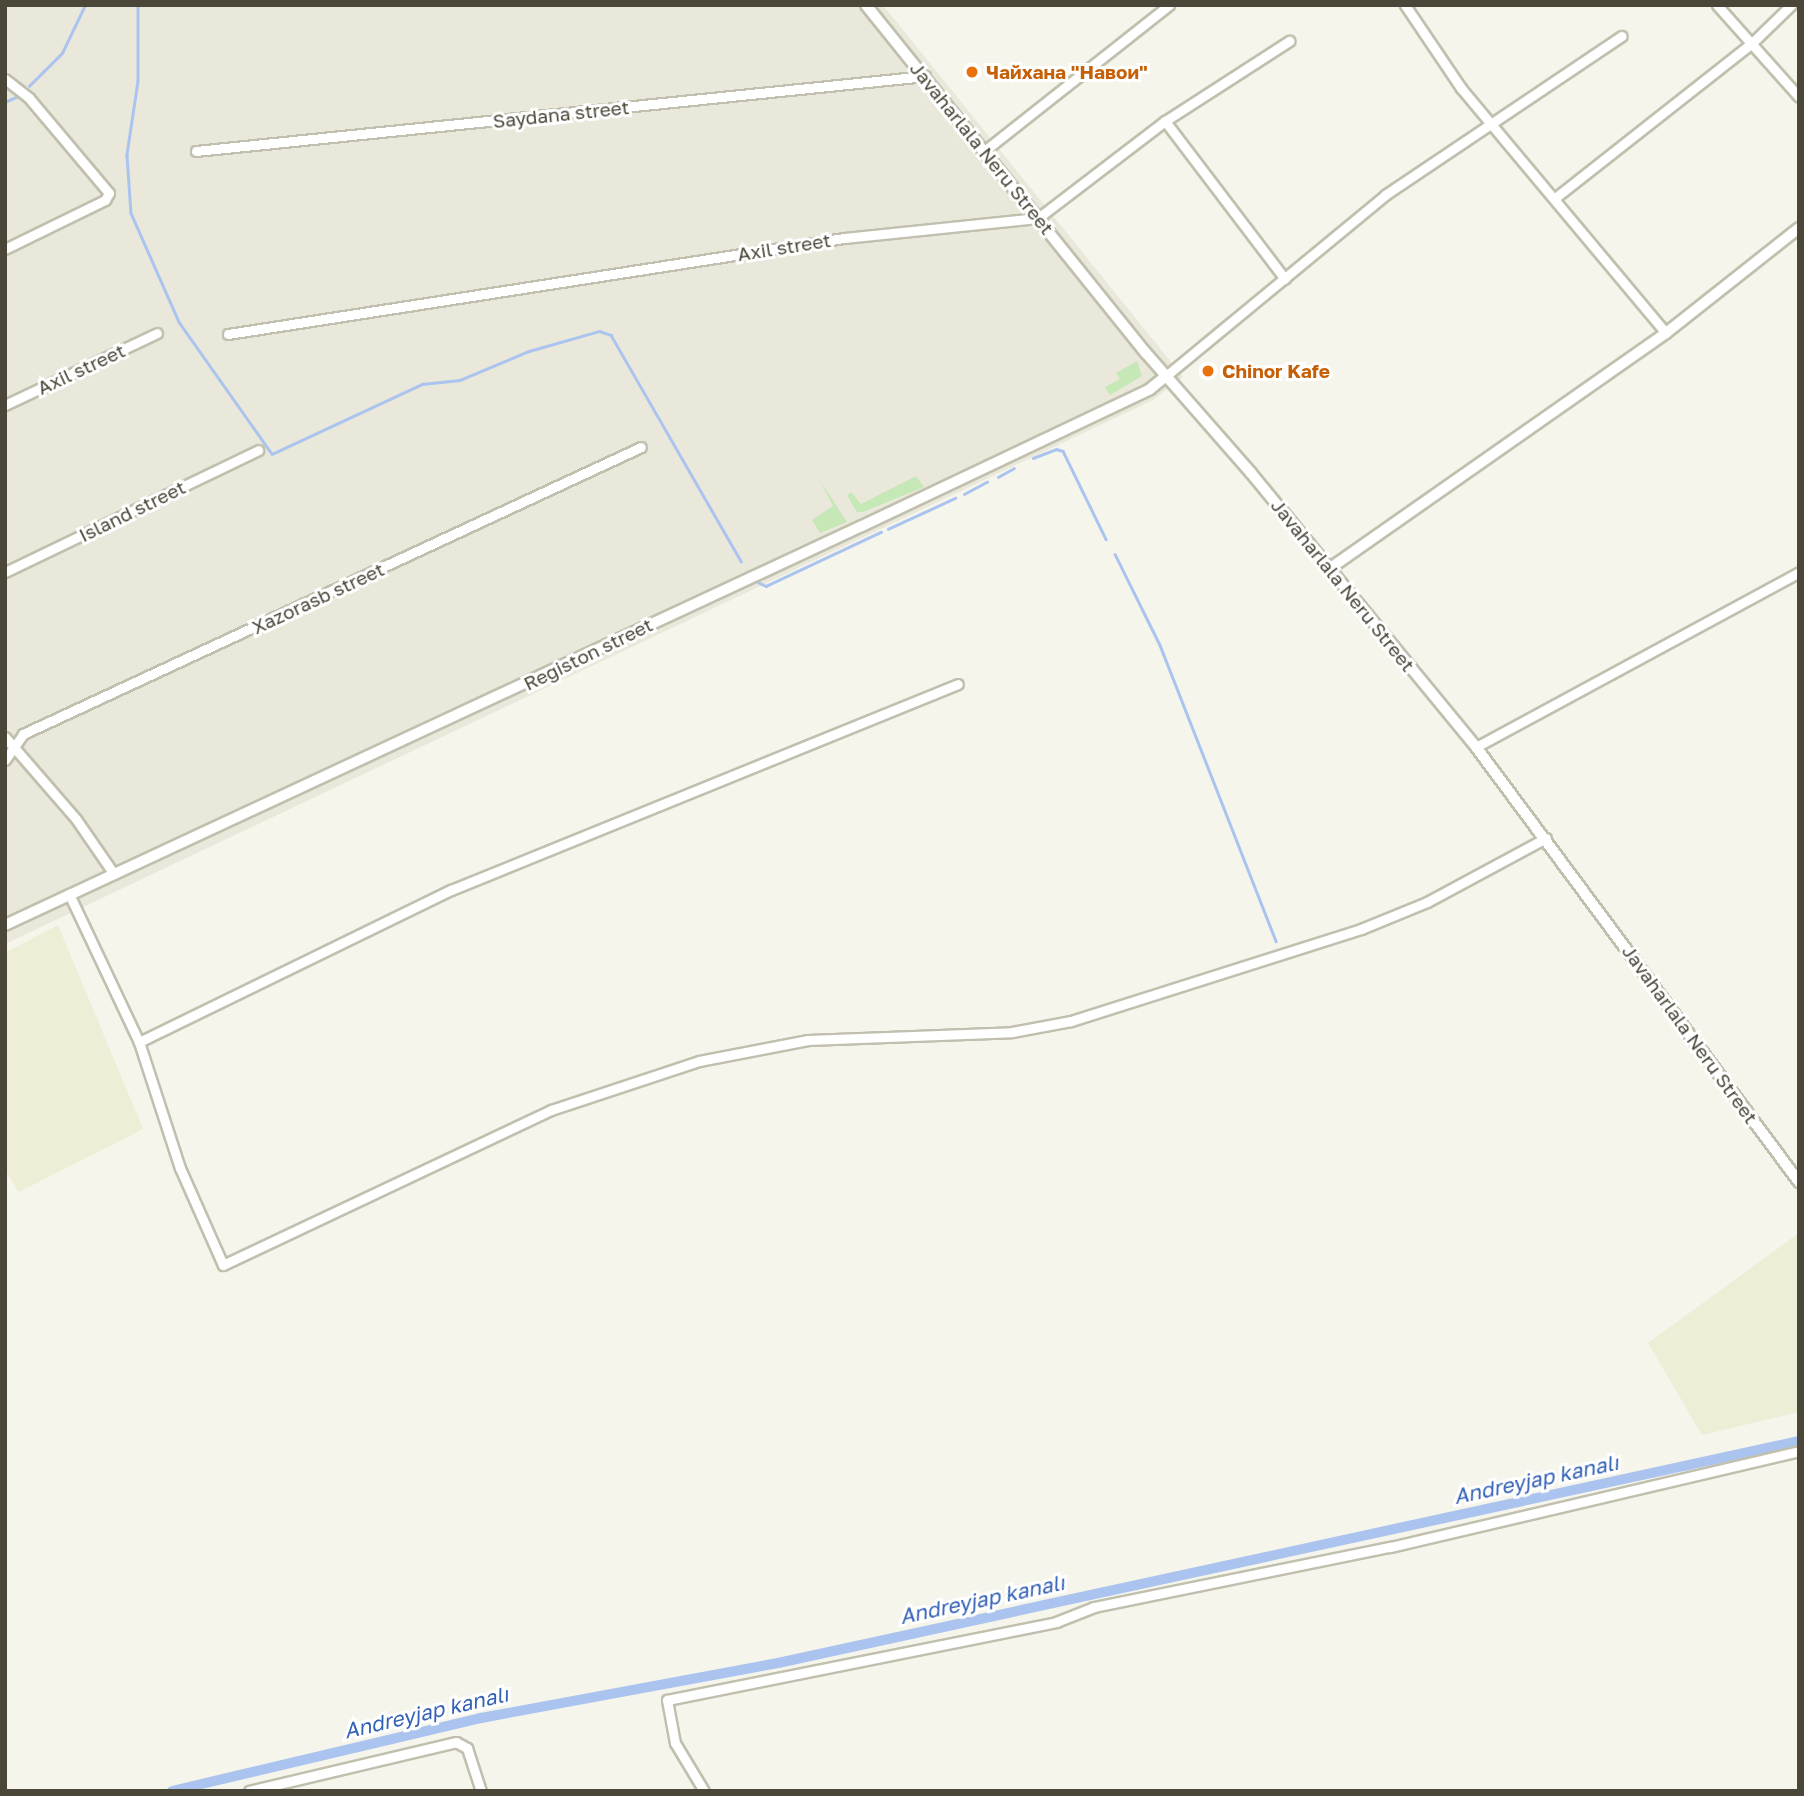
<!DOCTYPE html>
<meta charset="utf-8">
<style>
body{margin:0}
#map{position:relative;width:1804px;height:1796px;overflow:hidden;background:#f5f5ec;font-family:"Golos Text",sans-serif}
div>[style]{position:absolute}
.residential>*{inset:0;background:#e9e8da}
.education>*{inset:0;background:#eeedd6}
.green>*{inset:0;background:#c6e8b6}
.stream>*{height:2.5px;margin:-1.25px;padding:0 1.25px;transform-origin:1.25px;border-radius:1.25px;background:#abc4ef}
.canal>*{height:10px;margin:-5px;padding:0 5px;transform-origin:5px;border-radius:5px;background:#abc4ef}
.roads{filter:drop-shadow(2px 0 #c1bfae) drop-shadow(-2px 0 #c1bfae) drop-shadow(0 2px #c1bfae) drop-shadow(0 -2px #c1bfae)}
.minor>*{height:9px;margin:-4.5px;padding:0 4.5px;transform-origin:4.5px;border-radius:4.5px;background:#fff}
.tertiary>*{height:10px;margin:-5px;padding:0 5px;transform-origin:5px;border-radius:5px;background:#fff}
.dots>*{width:19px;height:19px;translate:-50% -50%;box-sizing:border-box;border:4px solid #fff;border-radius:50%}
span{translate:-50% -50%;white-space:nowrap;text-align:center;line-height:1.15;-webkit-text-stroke:6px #fff;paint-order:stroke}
.food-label{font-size:19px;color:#c56008;font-weight:700}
.left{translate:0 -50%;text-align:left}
.street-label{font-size:19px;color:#4a4739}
.water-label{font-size:21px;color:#3361b5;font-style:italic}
.frame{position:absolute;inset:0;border:7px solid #4a4739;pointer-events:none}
</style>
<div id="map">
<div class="residential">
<i style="clip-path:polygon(5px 5px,883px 5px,1183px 377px,1153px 400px,5px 944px)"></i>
</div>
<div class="education">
<i style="clip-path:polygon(58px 925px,143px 1129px,19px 1192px,5px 1170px,5px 953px)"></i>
<i style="clip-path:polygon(1799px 1233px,1799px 1412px,1702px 1435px,1648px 1343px)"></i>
</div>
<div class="green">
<i style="clip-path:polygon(1137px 361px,1142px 376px,1110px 395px,1105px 387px,1120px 379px,1116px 373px)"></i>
<i style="clip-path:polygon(916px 476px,924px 487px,863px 512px,857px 512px,847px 495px,851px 492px,861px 504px)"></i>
<i style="clip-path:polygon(819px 479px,847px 522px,820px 533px,812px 520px,833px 506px)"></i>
</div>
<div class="stream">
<i style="left:138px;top:5px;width:76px;rotate:90deg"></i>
<i style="left:138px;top:81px;width:75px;rotate:98.5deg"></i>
<i style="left:127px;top:155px;width:58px;rotate:86.1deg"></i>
<i style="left:131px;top:213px;width:119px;rotate:66.2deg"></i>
<i style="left:179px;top:322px;width:161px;rotate:54.8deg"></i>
<i style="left:272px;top:454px;width:166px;rotate:-25deg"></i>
<i style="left:422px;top:384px;width:38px;rotate:-6deg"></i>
<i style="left:460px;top:380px;width:75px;rotate:-22.8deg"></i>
<i style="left:529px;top:351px;width:73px;rotate:-15.9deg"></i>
<i style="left:599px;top:331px;width:13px;rotate:18deg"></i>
<i style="left:611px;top:335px;width:261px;rotate:60.1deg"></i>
<i style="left:29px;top:86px;width:47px;rotate:-45deg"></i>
<i style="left:62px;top:53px;width:53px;rotate:-64.4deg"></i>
<i style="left:5px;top:102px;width:12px;rotate:-24deg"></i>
<i style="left:1033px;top:458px;width:25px;rotate:-21deg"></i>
<i style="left:1056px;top:449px;width:7px;rotate:16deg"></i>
<i style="left:1063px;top:451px;width:98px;rotate:64deg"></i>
<i style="left:998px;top:477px;width:18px;rotate:-29deg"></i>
<i style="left:964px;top:494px;width:26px;rotate:-28deg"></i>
<i style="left:888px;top:529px;width:74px;rotate:-24.8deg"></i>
<i style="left:1115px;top:554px;width:102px;rotate:63.7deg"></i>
<i style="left:1160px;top:645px;width:318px;rotate:68.6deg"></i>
<i style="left:758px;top:582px;width:9px;rotate:27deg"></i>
<i style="left:766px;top:586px;width:127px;rotate:-25.2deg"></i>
</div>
<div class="canal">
<i style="left:172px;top:1791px;width:318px;rotate:-13.3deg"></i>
<i style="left:481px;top:1718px;width:302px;rotate:-10.5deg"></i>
<i style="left:778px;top:1663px;width:1045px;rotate:-12.27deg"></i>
</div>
<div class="roads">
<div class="minor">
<i style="left:1405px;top:5px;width:100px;rotate:56deg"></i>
<i style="left:1461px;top:88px;width:319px;rotate:50.1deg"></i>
<i style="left:1717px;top:5px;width:123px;rotate:48.3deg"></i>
<i style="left:5px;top:79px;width:31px;rotate:38deg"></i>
<i style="left:29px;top:98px;width:124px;rotate:49.9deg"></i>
<i style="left:109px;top:193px;width:8px;rotate:120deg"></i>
<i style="left:105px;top:200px;width:111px;rotate:153.9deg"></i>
<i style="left:1165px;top:121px;width:198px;rotate:52.8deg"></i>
<i style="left:196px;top:151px;width:733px;rotate:-5.87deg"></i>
<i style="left:983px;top:152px;width:237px;rotate:-38.3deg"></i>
<i style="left:1555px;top:198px;width:252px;rotate:-38.2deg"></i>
<i style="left:1753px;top:42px;width:53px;rotate:-44.2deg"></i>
<i style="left:228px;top:334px;width:623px;rotate:-8.86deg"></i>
<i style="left:844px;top:238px;width:195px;rotate:-5.9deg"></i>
<i style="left:1038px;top:218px;width:160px;rotate:-37.4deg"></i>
<i style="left:1165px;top:121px;width:148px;rotate:-32.8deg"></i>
<i style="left:1167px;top:375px;width:283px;rotate:-39.5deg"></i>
<i style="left:1385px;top:195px;width:285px;rotate:-33.9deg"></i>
<i style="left:5px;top:405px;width:168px;rotate:-25.3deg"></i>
<i style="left:5px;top:572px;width:281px;rotate:-25.7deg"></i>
<i style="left:5px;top:737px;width:108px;rotate:49.1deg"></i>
<i style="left:76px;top:819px;width:67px;rotate:55.4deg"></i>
<i style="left:1476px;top:747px;width:367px;rotate:-28.4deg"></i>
<i style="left:5px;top:760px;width:32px;rotate:-55deg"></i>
<i style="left:23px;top:734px;width:681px;rotate:-24.91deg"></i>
<i style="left:69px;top:894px;width:164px;rotate:64.7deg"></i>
<i style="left:139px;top:1042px;width:133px;rotate:72deg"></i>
<i style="left:180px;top:1168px;width:106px;rotate:66.1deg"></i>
<i style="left:223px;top:1265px;width:363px;rotate:-25.3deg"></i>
<i style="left:551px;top:1110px;width:156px;rotate:-18.3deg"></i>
<i style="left:699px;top:1061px;width:111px;rotate:-10.9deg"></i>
<i style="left:808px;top:1040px;width:204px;rotate:-2.2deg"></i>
<i style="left:1012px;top:1032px;width:60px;rotate:-10.6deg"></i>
<i style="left:1071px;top:1021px;width:304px;rotate:-17.6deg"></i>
<i style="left:1361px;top:929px;width:71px;rotate:-22.2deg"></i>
<i style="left:1427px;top:902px;width:135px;rotate:-28.3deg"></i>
<i style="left:139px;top:1042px;width:347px;rotate:-26deg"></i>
<i style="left:451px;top:890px;width:547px;rotate:-22.11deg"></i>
<i style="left:249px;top:1791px;width:213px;rotate:-13.3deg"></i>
<i style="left:456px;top:1742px;width:13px;rotate:29deg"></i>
<i style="left:467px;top:1748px;width:45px;rotate:72deg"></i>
<i style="left:704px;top:1791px;width:56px;rotate:-121.1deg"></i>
<i style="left:675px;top:1743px;width:44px;rotate:-100.5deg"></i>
<i style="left:667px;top:1700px;width:397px;rotate:-11.3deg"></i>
<i style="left:1056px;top:1622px;width:41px;rotate:-21.5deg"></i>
<i style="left:1094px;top:1607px;width:302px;rotate:-11.5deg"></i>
<i style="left:1390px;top:1547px;width:420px;rotate:-13.2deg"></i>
</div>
<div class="tertiary">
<i style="left:866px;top:5px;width:447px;rotate:51.2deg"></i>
<i style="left:1146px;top:353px;width:159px;rotate:48.8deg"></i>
<i style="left:1251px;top:473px;width:355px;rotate:50.6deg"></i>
<i style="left:1476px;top:747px;width:542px;rotate:53.41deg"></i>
<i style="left:1329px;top:569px;width:411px;rotate:-35deg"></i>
<i style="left:1666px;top:333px;width:169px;rotate:-38.3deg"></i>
<i style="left:5px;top:925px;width:945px;rotate:-24.97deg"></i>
<i style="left:862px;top:526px;width:319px;rotate:-25.4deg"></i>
<i style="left:1150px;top:389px;width:22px;rotate:-39deg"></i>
</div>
</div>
<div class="dots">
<i style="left:972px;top:72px;background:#e8710a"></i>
<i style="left:1208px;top:371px;background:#e8710a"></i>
</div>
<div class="food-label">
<span class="left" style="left:986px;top:72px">Чайхана "Навои"</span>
<span class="left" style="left:1222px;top:371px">Chinor Kafe</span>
</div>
<div class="street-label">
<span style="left:561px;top:114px;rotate:-6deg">Saydana street</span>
<span style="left:982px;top:148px;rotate:51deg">Javaharlala Neru Street</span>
<span style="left:784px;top:247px;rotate:-9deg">Axil street</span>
<span style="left:81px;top:369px;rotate:-25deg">Axil street</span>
<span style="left:132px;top:511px;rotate:-26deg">Island street</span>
<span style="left:1343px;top:585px;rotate:51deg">Javaharlala Neru Street</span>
<span style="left:318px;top:598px;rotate:-25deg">Xazorasb street</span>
<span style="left:588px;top:654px;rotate:-26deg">Registon street</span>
<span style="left:1690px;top:1034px;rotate:54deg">Javaharlala Neru Street</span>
</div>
<div class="water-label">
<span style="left:1536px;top:1479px;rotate:-12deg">Andreyjap kanalı</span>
<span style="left:982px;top:1599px;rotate:-12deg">Andreyjap kanalı</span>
<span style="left:426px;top:1712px;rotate:-13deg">Andreyjap kanalı</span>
</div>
<div class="frame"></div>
</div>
